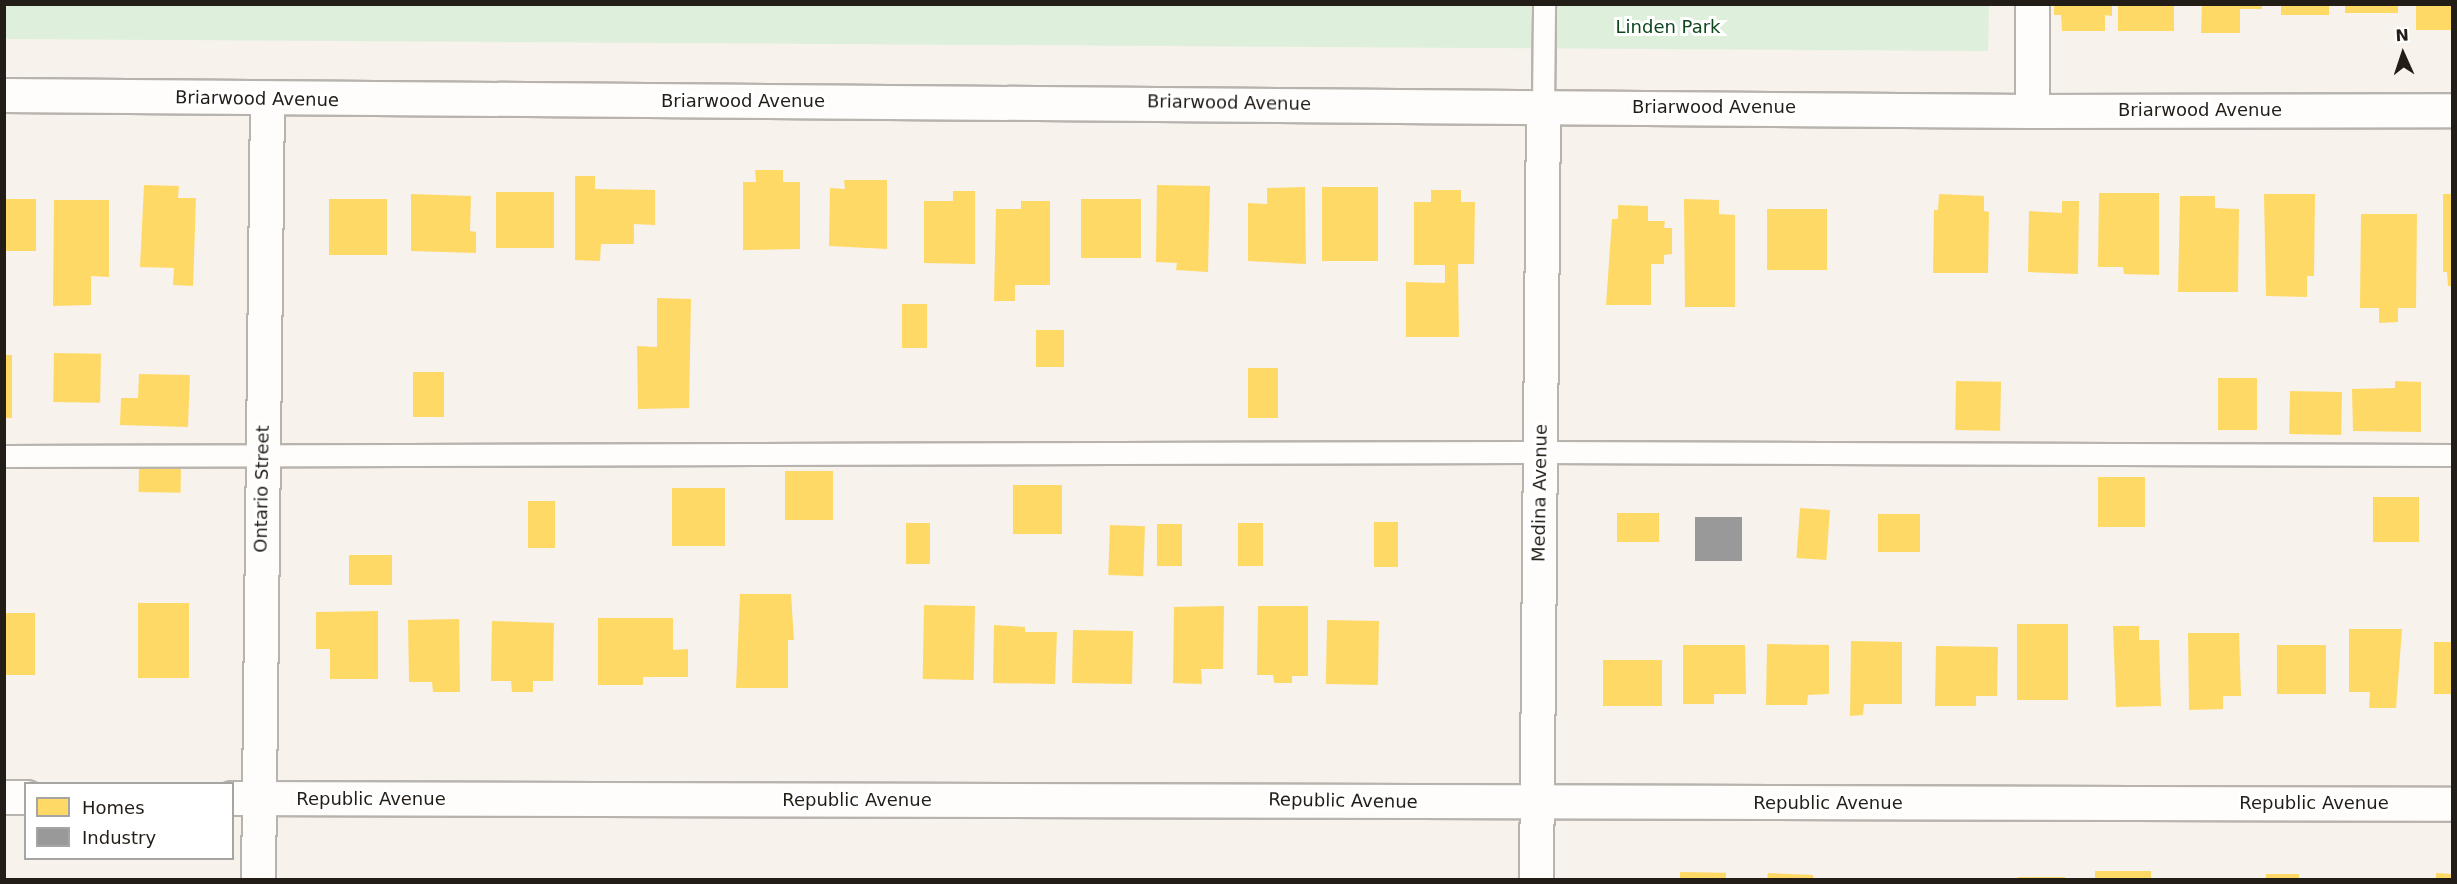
<!DOCTYPE html>
<style>
body{margin:0}
#map{position:relative;width:2457px;height:884px;overflow:hidden;background:#f7f2ec;font-family:"DejaVu Sans",sans-serif}
div>[style]{position:absolute}
.green>*{inset:0;background:#def0db}
.homes>*{inset:0;background:#ffd966;transform-origin:0 0}
.industry>*{inset:0;background:#999;transform-origin:0 0}
.roads{filter:drop-shadow(2px 0 #b8b3ad) drop-shadow(-2px 0 #b8b3ad) drop-shadow(0 2px #b8b3ad) drop-shadow(0 -2px #b8b3ad)}
.lane>*{height:21px;margin:-10.5px;padding:0 10.5px;transform-origin:10.5px;border-radius:10.5px;background:#fefdfc}
.street>*{height:33px;margin:-16.5px;padding:0 16.5px;transform-origin:16.5px;border-radius:16.5px;background:#fefdfc}
span{translate:-50% -50%;white-space:nowrap;text-align:center;line-height:1.15;-webkit-text-stroke:6px #fff;paint-order:stroke}
.park-label{font-size:18px;color:#0c471c}
.street-label{font-size:18px;color:#231d17}
.frame{position:absolute;inset:0;border:6px solid #231d17;pointer-events:none}
.legend{position:absolute;left:24px;top:782px;width:210px;height:78px;box-sizing:border-box;background:#fff;border:2px solid #a7a5a2;margin:0;padding:8px 10px;list-style:none;font-size:18px;color:#231d17}
.legend li{display:flex;align-items:center;gap:12px;height:30px}
.legend b{width:30px;border:2px solid #a7a5a2}
.north{position:absolute;left:2373px;top:24px;width:60px;height:60px;-webkit-text-stroke:4px #fff;paint-order:stroke;rotate:357deg;font-size:16px;font-weight:700;line-height:24px;text-align:center;color:#231d17}
.north::after{content:'';display:block;margin:auto;width:21px;height:27px;background:#231d17;clip-path:polygon(50% 0,100% 100%,50% 72%,0 100%)}
</style>
<div id="map">
<div class="green">
<i style="clip-path:polygon(5px 4px,1989px 5px,1988px 51px,5px 39px)"></i>
</div>
<div class="homes">
<i style="clip-path:polygon(2054px 4px,2112px 4px,2112px 16px,2105px 15px,2105px 31px,2062px 31px,2061px 15px,2054px 15px)"></i>
<i style="left:2118px;top:4px;width:56px;height:27px"></i>
<i style="clip-path:polygon(2202px 4px,2262px 4px,2262px 9px,2240px 9px,2240px 33px,2201px 33px)"></i>
<i style="left:2281px;top:4px;width:48px;height:11px"></i>
<i style="left:2345px;top:4px;width:53px;height:9px"></i>
<i style="left:2416px;top:4px;width:36px;height:26px"></i>
<i style="clip-path:polygon(755px 170px,783px 170px,783px 182px,800px 182px,800px 249px,743px 250px,743px 182px,756px 182px)"></i>
<i style="clip-path:polygon(575px 176px,595px 176px,595px 189px,655px 190px,655px 225px,634px 224px,634px 244px,601px 244px,600px 261px,575px 260px)"></i>
<i style="clip-path:polygon(844px 180px,887px 180px,887px 249px,829px 246px,830px 188px,845px 189px)"></i>
<i style="clip-path:polygon(144px 185px,179px 186px,178px 198px,196px 198px,193px 286px,173px 285px,174px 268px,140px 267px)"></i>
<i style="clip-path:polygon(1157px 185px,1210px 186px,1208px 272px,1176px 270px,1177px 263px,1156px 262px)"></i>
<i style="clip-path:polygon(1305px 187px,1306px 264px,1248px 261px,1248px 203px,1267px 204px,1267px 188px)"></i>
<i style="left:1322px;top:187px;width:56px;height:74px"></i>
<i style="clip-path:polygon(1431px 190px,1461px 190px,1461px 202px,1475px 202px,1474px 264px,1458px 264px,1459px 337px,1406px 337px,1406px 282px,1445px 283px,1445px 265px,1414px 265px,1414px 202px,1431px 202px)"></i>
<i style="clip-path:polygon(953px 191px,975px 191px,975px 264px,924px 263px,924px 201px,953px 201px)"></i>
<i style="left:496px;top:192px;width:58px;height:56px"></i>
<i style="clip-path:polygon(2099px 193px,2159px 193px,2159px 275px,2124px 274px,2123px 267px,2098px 267px)"></i>
<i style="clip-path:polygon(411px 194px,471px 196px,470px 231px,476px 232px,476px 253px,411px 251px)"></i>
<i style="clip-path:polygon(1939px 194px,1984px 196px,1984px 211px,1989px 212px,1988px 273px,1933px 273px,1934px 210px,1938px 210px)"></i>
<i style="clip-path:polygon(2264px 194px,2315px 194px,2314px 276px,2307px 276px,2307px 297px,2266px 296px)"></i>
<i style="clip-path:polygon(2443px 194px,2452px 194px,2452px 286px,2448px 286px,2447px 272px,2443px 272px)"></i>
<i style="clip-path:polygon(2180px 196px,2215px 196px,2215px 208px,2239px 209px,2238px 292px,2178px 292px)"></i>
<i style="left:4px;top:199px;width:32px;height:52px"></i>
<i style="left:329px;top:199px;width:58px;height:56px"></i>
<i style="left:1081px;top:199px;width:60px;height:59px"></i>
<i style="clip-path:polygon(1684px 199px,1719px 200px,1719px 214px,1735px 215px,1735px 307px,1685px 307px)"></i>
<i style="clip-path:polygon(54px 200px,109px 200px,109px 277px,91px 276px,91px 305px,53px 306px)"></i>
<i style="clip-path:polygon(1021px 201px,1050px 201px,1050px 285px,1015px 285px,1015px 301px,994px 301px,996px 209px,1021px 209px)"></i>
<i style="clip-path:polygon(2062px 201px,2079px 201px,2078px 274px,2028px 272px,2029px 211px,2062px 213px)"></i>
<i style="clip-path:polygon(1618px 205px,1648px 206px,1648px 221px,1665px 221px,1664px 228px,1672px 228px,1672px 254px,1664px 255px,1664px 264px,1651px 264px,1651px 305px,1606px 305px,1612px 219px,1618px 219px)"></i>
<i style="left:1767px;top:209px;width:60px;height:61px"></i>
<i style="clip-path:polygon(2361px 214px,2417px 214px,2416px 308px,2398px 308px,2398px 322px,2379px 323px,2379px 308px,2360px 308px)"></i>
<i style="clip-path:polygon(657px 298px,691px 299px,689px 408px,638px 409px,637px 346px,657px 347px)"></i>
<i style="left:902px;top:304px;width:25px;height:44px"></i>
<i style="left:1036px;top:330px;width:28px;height:37px"></i>
<i style="left:54px;top:353px;width:47px;height:49px;rotate:1deg"></i>
<i style="left:4px;top:355px;width:8px;height:63px"></i>
<i style="left:1248px;top:368px;width:30px;height:50px"></i>
<i style="left:444px;top:372px;width:45px;height:31px;rotate:90deg"></i>
<i style="clip-path:polygon(139px 374px,190px 375px,188px 427px,120px 425px,121px 398px,138px 398px)"></i>
<i style="left:2218px;top:378px;width:39px;height:52px"></i>
<i style="left:1956px;top:381px;width:45px;height:49px;rotate:1deg"></i>
<i style="clip-path:polygon(2395px 381px,2421px 382px,2421px 432px,2353px 431px,2352px 389px,2395px 388px)"></i>
<i style="left:2290px;top:391px;width:52px;height:43px;rotate:1deg"></i>
<i style="left:139px;top:466px;width:42px;height:26px;rotate:1deg"></i>
<i style="left:785px;top:471px;width:48px;height:49px"></i>
<i style="left:2098px;top:477px;width:47px;height:50px"></i>
<i style="left:1013px;top:485px;width:49px;height:49px"></i>
<i style="left:672px;top:488px;width:53px;height:58px"></i>
<i style="left:2373px;top:497px;width:46px;height:45px"></i>
<i style="left:555px;top:501px;width:47px;height:27px;rotate:90deg"></i>
<i style="left:1800px;top:508px;width:30px;height:50px;rotate:4deg"></i>
<i style="left:1617px;top:513px;width:42px;height:29px"></i>
<i style="left:1878px;top:514px;width:42px;height:38px"></i>
<i style="left:1374px;top:522px;width:24px;height:45px"></i>
<i style="left:930px;top:523px;width:41px;height:24px;rotate:90deg"></i>
<i style="left:1238px;top:523px;width:25px;height:43px"></i>
<i style="left:1157px;top:524px;width:25px;height:42px"></i>
<i style="left:1110px;top:525px;width:35px;height:50px;rotate:2deg"></i>
<i style="left:349px;top:555px;width:43px;height:30px"></i>
<i style="clip-path:polygon(740px 594px,791px 594px,794px 640px,788px 640px,788px 688px,736px 688px)"></i>
<i style="left:138px;top:603px;width:51px;height:75px"></i>
<i style="left:924px;top:605px;width:51px;height:74px;rotate:1deg"></i>
<i style="clip-path:polygon(1224px 606px,1223px 669px,1201px 669px,1202px 684px,1173px 683px,1174px 607px)"></i>
<i style="clip-path:polygon(1258px 606px,1308px 606px,1308px 676px,1292px 676px,1292px 683px,1274px 683px,1273px 675px,1257px 675px)"></i>
<i style="clip-path:polygon(378px 611px,378px 679px,330px 679px,330px 649px,316px 649px,316px 612px)"></i>
<i style="left:4px;top:613px;width:31px;height:62px"></i>
<i style="clip-path:polygon(598px 618px,673px 618px,673px 650px,688px 649px,688px 677px,643px 677px,643px 685px,598px 685px)"></i>
<i style="clip-path:polygon(459px 619px,460px 692px,433px 692px,432px 682px,409px 682px,408px 620px)"></i>
<i style="left:1327px;top:620px;width:52px;height:64px;rotate:1deg"></i>
<i style="clip-path:polygon(492px 621px,554px 623px,553px 681px,533px 681px,533px 692px,512px 692px,511px 681px,491px 681px)"></i>
<i style="left:2017px;top:624px;width:51px;height:76px"></i>
<i style="clip-path:polygon(994px 625px,1025px 627px,1025px 632px,1057px 632px,1055px 684px,993px 683px)"></i>
<i style="clip-path:polygon(2113px 626px,2139px 626px,2139px 640px,2159px 640px,2161px 706px,2116px 707px)"></i>
<i style="clip-path:polygon(2349px 629px,2402px 629px,2396px 708px,2369px 708px,2370px 692px,2349px 692px)"></i>
<i style="left:1073px;top:630px;width:60px;height:53px;rotate:1deg"></i>
<i style="clip-path:polygon(2188px 633px,2239px 633px,2241px 696px,2223px 696px,2223px 709px,2189px 710px)"></i>
<i style="clip-path:polygon(1851px 641px,1902px 642px,1902px 704px,1864px 704px,1863px 715px,1850px 716px)"></i>
<i style="left:2434px;top:642px;width:18px;height:52px"></i>
<i style="clip-path:polygon(1767px 644px,1829px 645px,1829px 694px,1808px 695px,1807px 705px,1766px 705px)"></i>
<i style="clip-path:polygon(1683px 645px,1745px 645px,1746px 694px,1714px 694px,1714px 704px,1683px 704px)"></i>
<i style="left:2277px;top:645px;width:49px;height:49px"></i>
<i style="clip-path:polygon(1936px 646px,1998px 647px,1997px 696px,1976px 696px,1976px 706px,1935px 706px)"></i>
<i style="left:1662px;top:660px;width:46px;height:59px;rotate:90deg"></i>
<i style="left:2095px;top:871px;width:56px;height:9px"></i>
<i style="left:1680px;top:872px;width:46px;height:8px;rotate:1deg"></i>
<i style="clip-path:polygon(1768px 873px,1813px 875px,1813px 880px,1767px 880px)"></i>
<i style="clip-path:polygon(2436px 873px,2452px 874px,2452px 880px,2436px 880px)"></i>
<i style="left:2266px;top:874px;width:33px;height:6px"></i>
<i style="left:2018px;top:877px;width:47px;height:3px"></i>
</div>
<div class="industry">
<i style="left:1695px;top:517px;width:47px;height:44px"></i>
</div>
<div class="roads">
<div class="lane">
<i style="left:1543px;top:107px;width:103px;rotate:-89.4deg"></i>
<i style="left:4px;top:456px;width:1537px;rotate:-0.15deg"></i>
<i style="left:1541px;top:452px;width:911px;rotate:0.19deg"></i>
</div>
<div class="street">
<i style="left:2032px;top:4px;width:107px;rotate:90deg"></i>
<i style="left:4px;top:95px;width:2028px;rotate:0.45deg"></i>
<i style="left:2032px;top:111px;width:420px;rotate:-0.1deg"></i>
<i style="left:4px;top:797px;width:22px"></i>
<i style="left:232px;top:798px;width:2220px;rotate:0.15deg"></i>
<i style="left:258px;top:880px;width:781px;rotate:-89.34deg"></i>
<i style="left:1536px;top:880px;width:773px;rotate:-89.48deg"></i>
</div>
</div>
<div class="park-label">
<span style="left:1668px;top:27px">Linden Park</span>
</div>
<div class="street-label">
<span style="left:257px;top:99px;rotate:1deg">Briarwood Avenue</span>
<span style="left:743px;top:101px">Briarwood Avenue</span>
<span style="left:1229px;top:103px;rotate:1deg">Briarwood Avenue</span>
<span style="left:1714px;top:107px">Briarwood Avenue</span>
<span style="left:2200px;top:110px">Briarwood Avenue</span>
<span style="left:262px;top:489px;rotate:-89deg">Ontario Street</span>
<span style="left:1540px;top:493px;rotate:-89deg">Medina Avenue</span>
<span style="left:371px;top:799px">Republic Avenue</span>
<span style="left:857px;top:800px">Republic Avenue</span>
<span style="left:1343px;top:801px;rotate:1deg">Republic Avenue</span>
<span style="left:1828px;top:803px">Republic Avenue</span>
<span style="left:2314px;top:803px">Republic Avenue</span>
</div>
<div class="frame"></div>
<ul class="legend">
<li><b style="height:16px;background:#ffd966"></b>Homes</li>
<li><b style="height:16px;background:#999"></b>Industry</li>
</ul>
<div class="north">N</div>
</div>
